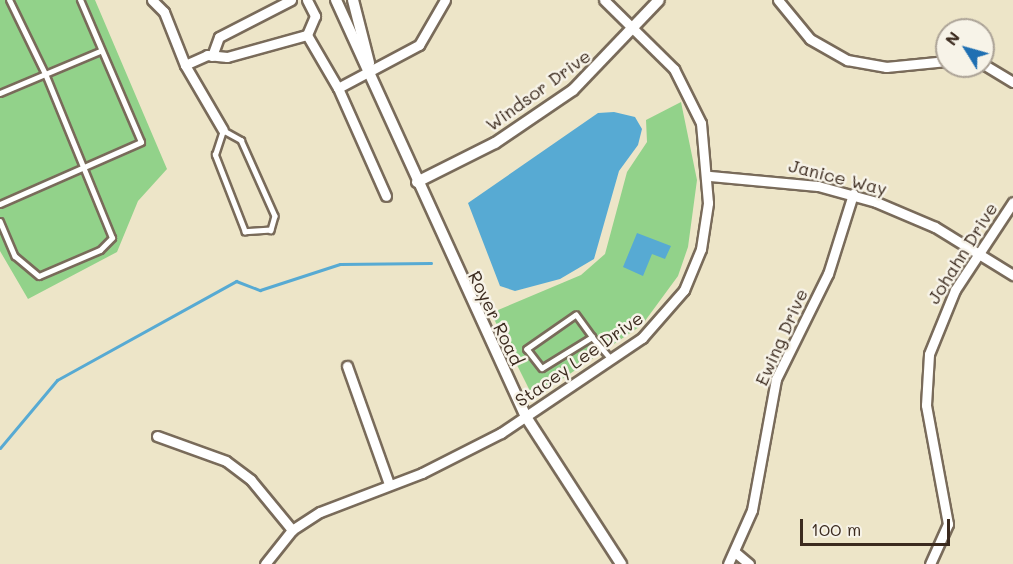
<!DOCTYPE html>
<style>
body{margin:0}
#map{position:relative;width:1013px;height:564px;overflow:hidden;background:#ede5c8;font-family:Mali,sans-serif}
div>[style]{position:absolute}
.green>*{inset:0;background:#92d28a}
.water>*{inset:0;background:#57aad3}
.stream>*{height:3px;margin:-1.5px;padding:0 1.5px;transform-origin:1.5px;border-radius:1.5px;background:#57aad3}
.roads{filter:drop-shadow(2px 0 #796b5a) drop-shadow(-2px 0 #796b5a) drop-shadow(0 2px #796b5a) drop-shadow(0 -2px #796b5a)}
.service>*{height:4.5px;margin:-2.25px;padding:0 2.25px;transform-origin:2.25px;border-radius:2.25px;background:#fff}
.minor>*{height:9px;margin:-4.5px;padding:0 4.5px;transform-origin:4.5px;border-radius:4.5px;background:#fff}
.tertiary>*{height:10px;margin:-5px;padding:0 5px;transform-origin:5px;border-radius:5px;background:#fff}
span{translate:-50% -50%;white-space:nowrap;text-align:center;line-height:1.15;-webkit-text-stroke:5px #f7f3e8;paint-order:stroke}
.street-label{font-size:18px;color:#3b2a1e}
.north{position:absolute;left:935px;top:18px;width:60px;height:60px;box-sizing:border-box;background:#f7f3e8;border:2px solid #aca397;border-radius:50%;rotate:307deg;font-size:16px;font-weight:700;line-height:24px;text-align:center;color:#3b2a1e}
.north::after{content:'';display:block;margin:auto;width:21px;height:27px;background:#1f6fb2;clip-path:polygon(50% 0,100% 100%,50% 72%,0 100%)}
.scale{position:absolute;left:800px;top:519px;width:150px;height:27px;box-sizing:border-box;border:3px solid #3b2a1e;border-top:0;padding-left:8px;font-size:18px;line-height:21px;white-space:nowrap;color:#3b2a1e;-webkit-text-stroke:4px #f7f3e8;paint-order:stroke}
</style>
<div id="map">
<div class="green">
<i style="clip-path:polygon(0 0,95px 0,167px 169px,138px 201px,117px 252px,28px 299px,0 251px)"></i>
<i style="clip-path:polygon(681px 102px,697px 180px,688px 247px,678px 276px,642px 325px,540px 394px,531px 393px,491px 313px,581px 275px,605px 254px,627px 172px,647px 142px,646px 120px)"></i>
</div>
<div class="water">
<i style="clip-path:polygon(614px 112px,635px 117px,642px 129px,638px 145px,619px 171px,594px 259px,560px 279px,515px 291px,500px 286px,468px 203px,598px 113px)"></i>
<i style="clip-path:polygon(637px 233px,671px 246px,665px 259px,652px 254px,643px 276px,623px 267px)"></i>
</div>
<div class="stream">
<i style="left:0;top:448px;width:89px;rotate:-50deg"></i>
<i style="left:57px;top:380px;width:205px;rotate:-28.9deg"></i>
<i style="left:236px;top:281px;width:26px;rotate:21deg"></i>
<i style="left:260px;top:290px;width:84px;rotate:-18deg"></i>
<i style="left:340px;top:264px;width:91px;rotate:-0.6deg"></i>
</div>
<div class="roads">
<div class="service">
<i style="left:0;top:93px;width:108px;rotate:-22.8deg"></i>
<i style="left:223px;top:130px;width:21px;rotate:29deg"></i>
<i style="left:241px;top:140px;width:83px;rotate:65.9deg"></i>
<i style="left:275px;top:216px;width:15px;rotate:106deg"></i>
<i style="left:271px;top:230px;width:26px;rotate:176deg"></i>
<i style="left:245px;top:232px;width:83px;rotate:-111.3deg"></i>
<i style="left:215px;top:155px;width:26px;rotate:-72deg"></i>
<i style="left:0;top:204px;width:154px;rotate:-23.7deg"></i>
<i style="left:141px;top:142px;width:155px;rotate:-113.2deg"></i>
<i style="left:0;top:221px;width:38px;rotate:67deg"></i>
<i style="left:15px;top:256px;width:31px;rotate:40deg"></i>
<i style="left:39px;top:276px;width:66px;rotate:-23.1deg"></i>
<i style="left:100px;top:250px;width:17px;rotate:-45deg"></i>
<i style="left:112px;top:238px;width:177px;rotate:-112.2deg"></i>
<i style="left:45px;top:74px;width:82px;rotate:-115.9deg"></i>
<i style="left:592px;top:337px;width:27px;rotate:-126deg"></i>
<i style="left:576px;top:315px;width:60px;rotate:145.2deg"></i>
<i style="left:527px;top:349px;width:24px;rotate:52deg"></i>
<i style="left:542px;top:368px;width:59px;rotate:-31.8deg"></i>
<i style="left:592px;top:337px;width:30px;rotate:49deg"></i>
</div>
<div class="minor">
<i style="left:152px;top:0;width:17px;rotate:45deg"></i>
<i style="left:164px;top:12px;width:57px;rotate:68.4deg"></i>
<i style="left:185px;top:65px;width:75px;rotate:59.7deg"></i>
<i style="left:307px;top:0;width:18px;rotate:63deg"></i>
<i style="left:315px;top:16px;width:21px;rotate:113deg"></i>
<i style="left:778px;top:0;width:50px;rotate:50.6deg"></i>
<i style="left:810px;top:39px;width:43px;rotate:29.6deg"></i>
<i style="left:847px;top:60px;width:40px;rotate:10deg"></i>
<i style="left:886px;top:67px;width:61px;rotate:-5.6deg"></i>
<i style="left:212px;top:56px;width:20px;rotate:-70deg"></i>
<i style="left:219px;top:37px;width:81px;rotate:-27.2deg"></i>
<i style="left:983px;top:64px;width:35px;rotate:31deg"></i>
<i style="left:185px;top:65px;width:24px;rotate:-24deg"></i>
<i style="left:207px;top:55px;width:20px;rotate:6deg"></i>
<i style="left:227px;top:57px;width:83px;rotate:-15.4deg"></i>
<i style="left:307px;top:35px;width:61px;rotate:59.7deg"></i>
<i style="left:338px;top:88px;width:118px;rotate:66deg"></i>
<i style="left:338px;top:88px;width:92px;rotate:-28deg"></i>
<i style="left:419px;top:45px;width:52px;rotate:-60deg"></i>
<i style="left:710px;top:176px;width:108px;rotate:5.3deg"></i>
<i style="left:818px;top:186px;width:60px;rotate:15.4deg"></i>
<i style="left:876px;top:202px;width:64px;rotate:23deg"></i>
<i style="left:935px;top:227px;width:92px;rotate:31.6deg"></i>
<i style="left:347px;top:366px;width:125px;rotate:70.4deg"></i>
<i style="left:157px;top:436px;width:73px;rotate:19.9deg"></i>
<i style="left:226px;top:461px;width:31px;rotate:37deg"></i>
<i style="left:251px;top:480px;width:65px;rotate:50.6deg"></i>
<i style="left:736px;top:553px;width:17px;rotate:40deg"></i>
<i style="left:265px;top:564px;width:43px;rotate:-51.5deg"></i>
<i style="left:292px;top:530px;width:33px;rotate:-33deg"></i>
<i style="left:320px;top:512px;width:109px;rotate:-20.9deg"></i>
<i style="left:422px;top:473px;width:89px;rotate:-26.9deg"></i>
<i style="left:501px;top:433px;width:170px;rotate:-34deg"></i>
<i style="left:642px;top:338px;width:64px;rotate:-48.8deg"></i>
<i style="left:684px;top:290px;width:44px;rotate:-67.5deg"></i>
<i style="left:701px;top:249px;width:47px;rotate:-81.3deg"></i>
<i style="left:708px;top:203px;width:80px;rotate:-95deg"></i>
<i style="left:701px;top:123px;width:60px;rotate:-116.6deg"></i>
<i style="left:674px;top:69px;width:98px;rotate:-135.4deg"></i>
<i style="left:728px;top:564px;width:59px;rotate:-66deg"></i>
<i style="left:752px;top:510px;width:133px;rotate:-79.6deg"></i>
<i style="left:776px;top:379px;width:117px;rotate:-63.7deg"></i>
<i style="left:828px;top:274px;width:84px;rotate:-72.6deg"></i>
<i style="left:930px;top:564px;width:44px;rotate:-65.8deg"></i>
<i style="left:948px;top:524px;width:121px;rotate:-100.5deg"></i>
<i style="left:926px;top:405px;width:51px;rotate:-86.6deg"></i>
<i style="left:929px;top:354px;width:69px;rotate:-67.9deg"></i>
<i style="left:955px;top:290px;width:105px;rotate:-56.6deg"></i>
</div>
<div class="tertiary">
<i style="left:336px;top:0;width:458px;rotate:65.5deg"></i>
<i style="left:526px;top:417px;width:175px;rotate:57.1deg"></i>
<i style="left:353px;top:0;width:65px;rotate:75.7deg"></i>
<i style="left:417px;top:182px;width:87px;rotate:-26.6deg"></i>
<i style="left:495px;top:143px;width:94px;rotate:-34.2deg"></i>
<i style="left:573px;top:90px;width:124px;rotate:-46.3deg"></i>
</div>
</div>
<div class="street-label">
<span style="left:538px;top:90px;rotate:-36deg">Windsor Drive</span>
<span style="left:838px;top:177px;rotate:14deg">Janice Way</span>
<span style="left:962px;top:253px;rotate:-58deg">Johahn Drive</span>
<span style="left:496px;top:318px;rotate:64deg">Royer Road</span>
<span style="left:781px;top:337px;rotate:-66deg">Ewing Drive</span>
<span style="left:579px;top:359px;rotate:-35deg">Stacey Lee Drive</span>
</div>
<div class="north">N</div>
<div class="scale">100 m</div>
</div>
